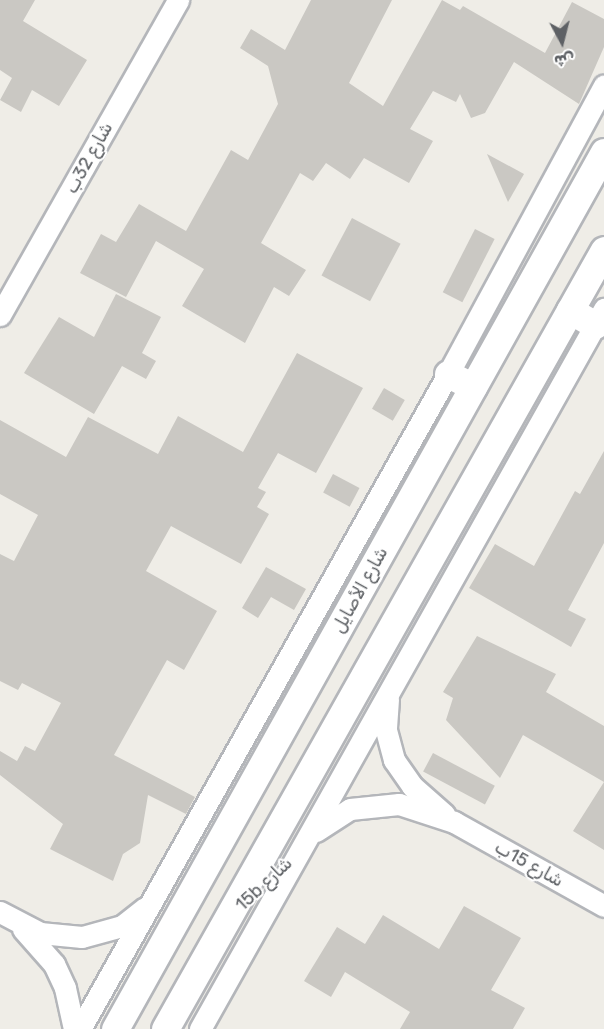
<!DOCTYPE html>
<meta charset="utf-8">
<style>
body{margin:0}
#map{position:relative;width:604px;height:1029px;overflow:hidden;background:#efede7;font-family:Rubik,Vazirmatn,sans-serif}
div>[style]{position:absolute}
.building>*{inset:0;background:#cac8c3;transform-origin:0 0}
.roads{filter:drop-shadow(2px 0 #b4b6ba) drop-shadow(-2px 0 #b4b6ba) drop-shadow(0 2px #b4b6ba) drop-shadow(0 -2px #b4b6ba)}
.minor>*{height:21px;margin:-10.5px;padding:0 10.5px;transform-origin:10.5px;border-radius:10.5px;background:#fff}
.tertiary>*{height:27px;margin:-13.5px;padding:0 13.5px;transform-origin:13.5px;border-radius:13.5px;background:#fff}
span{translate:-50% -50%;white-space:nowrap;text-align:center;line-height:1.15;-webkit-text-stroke:4.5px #fff;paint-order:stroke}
.street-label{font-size:18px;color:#5e6165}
.north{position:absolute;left:532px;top:12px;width:60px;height:60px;-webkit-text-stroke:4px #fff;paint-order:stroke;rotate:173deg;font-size:16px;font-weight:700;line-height:24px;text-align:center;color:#5e6165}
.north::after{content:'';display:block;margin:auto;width:21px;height:27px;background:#5e6165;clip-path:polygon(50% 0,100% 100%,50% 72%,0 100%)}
</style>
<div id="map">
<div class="building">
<i style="clip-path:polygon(0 0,35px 0,23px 21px,87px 60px,59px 106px,32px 90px,21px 112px,0 100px,12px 78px,0 70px)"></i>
<i style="clip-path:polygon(311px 0,392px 0,349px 83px,383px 106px,442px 0,460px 10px,463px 6px,545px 53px,572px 2px,604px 19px,604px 47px,579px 104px,514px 62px,485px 113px,471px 118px,460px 94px,456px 102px,433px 91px,410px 129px,433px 141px,409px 183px,364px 158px,350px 179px,326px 163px,313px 181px,300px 173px,261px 243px,306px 270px,289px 296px,274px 287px,245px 343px,182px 306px,204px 269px,156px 241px,126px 297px,80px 273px,101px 234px,116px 242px,139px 204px,186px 231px,231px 150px,248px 160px,278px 104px,268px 66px,240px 48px,251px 29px,285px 50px)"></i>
<i style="clip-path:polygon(487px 154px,524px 174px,508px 202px)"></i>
<i style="left:352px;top:218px;width:55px;height:65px;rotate:28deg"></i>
<i style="left:475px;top:229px;width:22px;height:71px;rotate:27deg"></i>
<i style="clip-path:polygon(116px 294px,161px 317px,142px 353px,156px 361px,146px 379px,122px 366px,94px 414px,24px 373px,59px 317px,94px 337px)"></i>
<i style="clip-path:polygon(297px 353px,363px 388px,316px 473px,278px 453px,258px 488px,266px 492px,257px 507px,269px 514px,241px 564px,171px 526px,146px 571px,217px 611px,184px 670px,167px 660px,114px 755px,195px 797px,186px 814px,148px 795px,140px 843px,123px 854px,113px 881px,50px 849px,63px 824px,0 775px,0 751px,17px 761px,25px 746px,35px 751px,61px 703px,22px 683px,18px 690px,0 681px,0 554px,14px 561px,38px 515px,0 494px,0 420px,66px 457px,88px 417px,158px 454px,178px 416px,243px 452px)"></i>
<i style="left:384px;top:388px;width:24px;height:24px;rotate:30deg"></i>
<i style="clip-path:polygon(604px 451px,604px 543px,568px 610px,586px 619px,571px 647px,469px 588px,495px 544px,534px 566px,575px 491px,580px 494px)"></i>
<i style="left:333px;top:474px;width:30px;height:21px;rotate:28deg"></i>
<i style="clip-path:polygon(266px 567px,306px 589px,294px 610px,271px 597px,258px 618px,242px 608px)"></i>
<i style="clip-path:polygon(477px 636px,556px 674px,546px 692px,604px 726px,604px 850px,573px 831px,604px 782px,523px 735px,500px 778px,446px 720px,453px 698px,443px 692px)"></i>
<i style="left:433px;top:753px;width:70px;height:21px;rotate:28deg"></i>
<i style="clip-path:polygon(464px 906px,521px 938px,491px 990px,525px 1008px,513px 1029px,400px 1029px,410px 1012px,345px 972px,331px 997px,304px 981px,337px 927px,365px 944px,383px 915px,439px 949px)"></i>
</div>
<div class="roads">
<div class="minor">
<i style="left:0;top:315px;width:362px;rotate:-60.5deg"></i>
<i style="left:388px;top:699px;width:31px;rotate:94deg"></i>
<i style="left:386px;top:730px;width:31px;rotate:75deg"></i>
<i style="left:394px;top:760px;width:32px;rotate:55deg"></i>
<i style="left:412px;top:786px;width:43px;rotate:41.2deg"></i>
<i style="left:316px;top:831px;width:40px;rotate:-32.9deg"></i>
<i style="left:350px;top:809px;width:49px;rotate:-5.8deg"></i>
<i style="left:399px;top:804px;width:58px;rotate:18.1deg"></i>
<i style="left:454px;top:822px;width:172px;rotate:29.2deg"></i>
<i style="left:0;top:912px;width:45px;rotate:27.7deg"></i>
<i style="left:40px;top:933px;width:42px;rotate:5.4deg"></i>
<i style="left:82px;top:937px;width:41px;rotate:-15.4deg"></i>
<i style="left:122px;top:926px;width:29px;rotate:-38deg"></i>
<i style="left:23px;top:929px;width:47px;rotate:48.5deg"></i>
<i style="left:54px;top:964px;width:26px;rotate:65deg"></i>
<i style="left:65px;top:988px;width:42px;rotate:77.6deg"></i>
<i style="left:80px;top:1029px;width:751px;rotate:-60.67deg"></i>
<i style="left:448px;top:374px;width:328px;rotate:-61.6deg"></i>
<i style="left:200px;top:1029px;width:826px;rotate:-60.7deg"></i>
</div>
<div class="tertiary">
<i style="left:570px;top:310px;width:29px;rotate:31deg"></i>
<i style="left:448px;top:374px;width:28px;rotate:27deg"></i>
<i style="left:115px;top:1029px;width:1004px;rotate:-60.86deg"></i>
<i style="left:165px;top:1029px;width:894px;rotate:-60.6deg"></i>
</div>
</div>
<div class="street-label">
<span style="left:89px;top:158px;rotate:-61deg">شارع 32ب</span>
<span style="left:360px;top:590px;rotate:-61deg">شارع الأصايل</span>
<span style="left:529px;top:864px;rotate:29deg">شارع 15ب</span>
<span style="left:264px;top:884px;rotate:-43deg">15b شارع</span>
</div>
<div class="north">ش</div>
</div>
